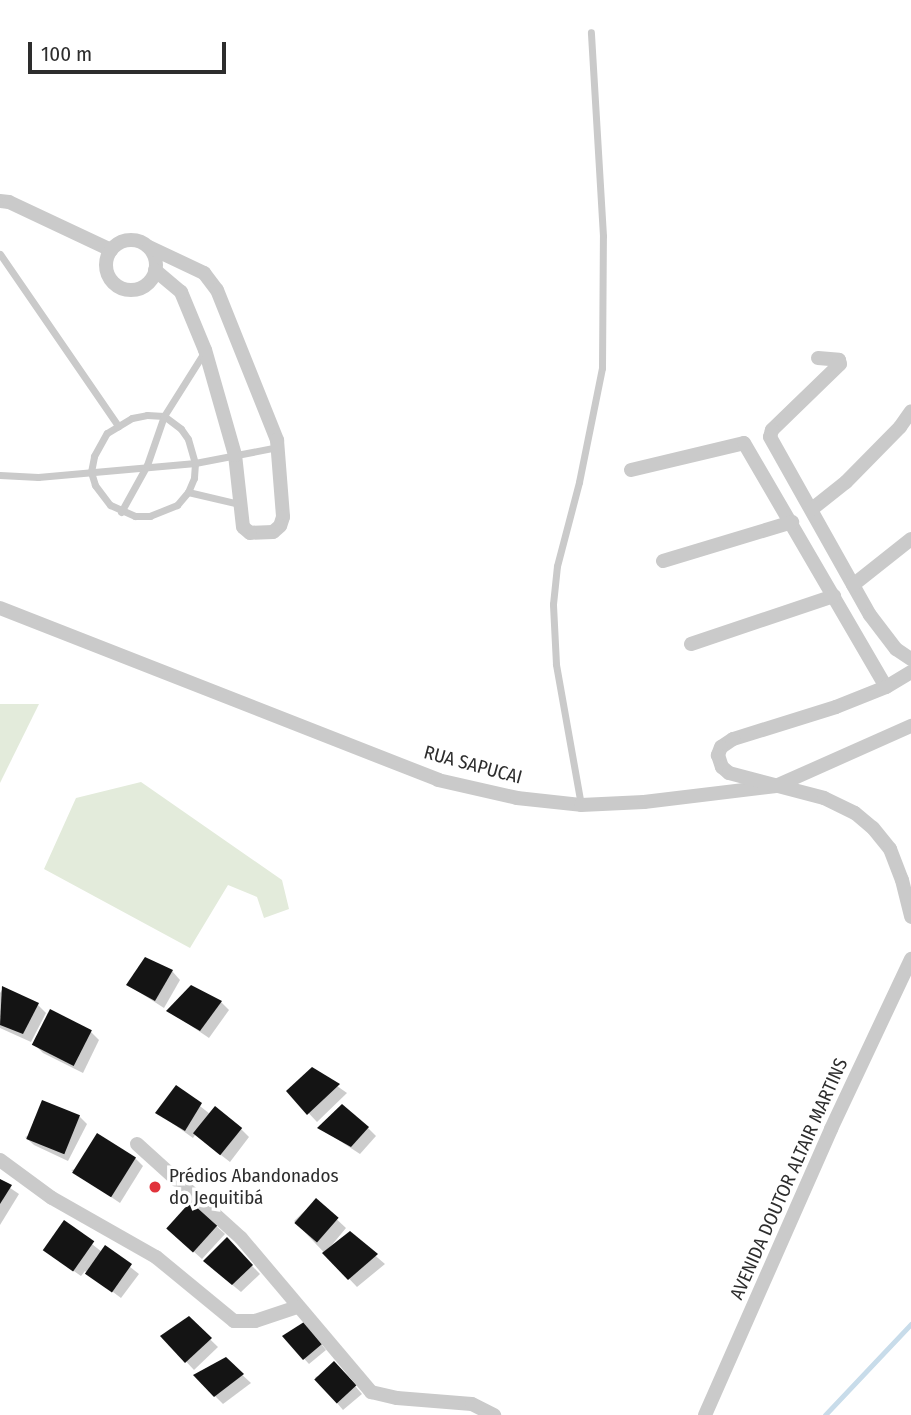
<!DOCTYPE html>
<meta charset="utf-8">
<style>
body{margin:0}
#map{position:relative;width:911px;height:1415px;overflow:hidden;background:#fff;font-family:"Fira Sans Condensed",sans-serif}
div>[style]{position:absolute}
.green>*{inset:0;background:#e3ebdb}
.shadow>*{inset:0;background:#0003}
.stream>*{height:4.5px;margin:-2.25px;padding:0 2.25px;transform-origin:2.25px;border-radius:2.25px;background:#c8dcea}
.building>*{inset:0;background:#141414;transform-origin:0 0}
.lane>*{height:7px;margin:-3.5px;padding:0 3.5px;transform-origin:3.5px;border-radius:3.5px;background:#cacaca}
.street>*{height:14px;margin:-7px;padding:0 7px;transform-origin:7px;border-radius:7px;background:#cacaca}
.street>.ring{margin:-7px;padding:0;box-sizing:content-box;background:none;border:14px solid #cacaca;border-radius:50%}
.dots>*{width:19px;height:19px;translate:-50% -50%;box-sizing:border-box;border:4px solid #fff;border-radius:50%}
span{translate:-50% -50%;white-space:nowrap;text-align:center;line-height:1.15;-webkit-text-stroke:7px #fff;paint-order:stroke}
.street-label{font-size:19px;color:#2d2d2d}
.poi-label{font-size:19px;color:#2d2d2d}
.left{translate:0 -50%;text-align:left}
.scale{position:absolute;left:28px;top:42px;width:198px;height:32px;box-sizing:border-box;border:4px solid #2d2d2d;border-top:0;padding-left:9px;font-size:21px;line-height:24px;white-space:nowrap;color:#2d2d2d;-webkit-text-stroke:5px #fff;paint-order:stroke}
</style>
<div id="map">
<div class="green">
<i style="clip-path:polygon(0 704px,39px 704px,0 783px)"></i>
<i style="clip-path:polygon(141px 782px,282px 880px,289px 909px,264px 918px,257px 897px,228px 885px,190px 948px,44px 869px,76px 798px)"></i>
</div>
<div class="shadow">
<i style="clip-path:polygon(145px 960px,172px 971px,180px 980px,164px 1008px,128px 985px)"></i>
<i style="clip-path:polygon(3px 988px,38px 1005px,46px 1013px,31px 1042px,0 1028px,0 993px)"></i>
<i style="clip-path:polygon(221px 1002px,229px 1010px,209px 1038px,169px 1011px)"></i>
<i style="clip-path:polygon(91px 1032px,99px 1040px,83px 1073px,43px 1053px,35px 1045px)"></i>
<i style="clip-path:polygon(313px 1069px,347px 1093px,317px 1122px,288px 1091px)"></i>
<i style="clip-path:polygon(176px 1087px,210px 1114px,241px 1129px,249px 1137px,230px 1162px,195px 1135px,193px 1138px,158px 1113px)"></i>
<i style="clip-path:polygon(79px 1116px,87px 1124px,68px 1161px,34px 1145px,25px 1137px)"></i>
<i style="clip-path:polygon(320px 1128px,368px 1128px,376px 1136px,360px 1154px)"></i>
<i style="clip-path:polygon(135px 1158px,143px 1166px,120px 1203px,71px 1170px)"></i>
<i style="clip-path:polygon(0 1181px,19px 1194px,0 1225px)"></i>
<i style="clip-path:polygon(316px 1200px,346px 1228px,326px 1252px,350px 1234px,385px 1264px,357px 1287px,294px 1221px)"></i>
<i style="clip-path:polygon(191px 1203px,225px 1234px,202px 1259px,175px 1235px)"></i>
<i style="clip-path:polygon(64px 1222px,102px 1252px,105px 1247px,139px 1274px,121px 1298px,85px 1271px,81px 1276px,45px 1251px)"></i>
<i style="clip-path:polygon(227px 1240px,260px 1274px,241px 1292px,213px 1269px)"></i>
<i style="clip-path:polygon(189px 1319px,218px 1347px,194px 1370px,163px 1337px)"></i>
<i style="clip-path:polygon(309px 1329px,326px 1350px,309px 1364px,284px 1337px)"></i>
<i style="clip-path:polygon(225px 1359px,251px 1383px,223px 1404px,215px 1396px)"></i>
<i style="clip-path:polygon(342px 1371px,362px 1394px,343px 1410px,315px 1377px)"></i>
</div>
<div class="stream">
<i style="left:825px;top:1415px;width:125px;rotate:-46.6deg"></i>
</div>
<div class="building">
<i style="clip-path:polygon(145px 957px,173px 970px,155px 1001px,126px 985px)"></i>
<i style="clip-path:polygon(191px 985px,222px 1001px,200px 1031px,166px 1011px)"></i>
<i style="clip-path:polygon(2px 986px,39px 1003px,23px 1034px,0 1025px)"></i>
<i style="left:50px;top:1009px;width:47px;height:40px;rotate:27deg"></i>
<i style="clip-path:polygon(312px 1067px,340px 1084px,307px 1115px,286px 1091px)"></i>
<i style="clip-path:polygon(176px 1085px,202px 1103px,185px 1131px,155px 1113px)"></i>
<i style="left:42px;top:1100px;width:41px;height:42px;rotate:22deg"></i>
<i style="clip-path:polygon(342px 1104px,369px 1127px,351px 1147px,317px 1128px)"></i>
<i style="left:215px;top:1106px;width:35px;height:35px;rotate:39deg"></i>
<i style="left:97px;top:1133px;width:46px;height:47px;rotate:32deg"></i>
<i style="clip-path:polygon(0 1179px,12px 1185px,0 1204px)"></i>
<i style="left:316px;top:1198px;width:30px;height:33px;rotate:41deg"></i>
<i style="left:191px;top:1201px;width:36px;height:37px;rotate:42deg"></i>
<i style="left:64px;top:1220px;width:37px;height:37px;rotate:35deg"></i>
<i style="clip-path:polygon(350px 1231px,378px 1254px,348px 1280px,322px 1253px)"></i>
<i style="clip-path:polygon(227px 1237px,253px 1265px,232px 1285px,203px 1261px)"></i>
<i style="left:105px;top:1245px;width:33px;height:35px;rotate:35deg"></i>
<i style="clip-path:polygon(189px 1316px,212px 1338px,185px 1363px,160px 1336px)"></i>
<i style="clip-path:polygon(304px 1322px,322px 1344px,303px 1360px,282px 1336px)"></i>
<i style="clip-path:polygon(226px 1357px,244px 1374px,214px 1397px,193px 1375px)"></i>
<i style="left:334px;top:1361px;width:33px;height:27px;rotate:47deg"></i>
</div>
<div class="lane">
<i style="left:0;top:254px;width:209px;rotate:55.5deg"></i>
<i style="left:147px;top:415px;width:17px;rotate:3deg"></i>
<i style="left:164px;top:416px;width:21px;rotate:37deg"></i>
<i style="left:181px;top:429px;width:12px;rotate:55deg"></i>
<i style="left:188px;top:439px;width:25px;rotate:74deg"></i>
<i style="left:195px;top:463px;width:15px;rotate:94deg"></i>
<i style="left:194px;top:478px;width:15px;rotate:113deg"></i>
<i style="left:188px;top:492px;width:17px;rotate:130deg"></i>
<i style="left:177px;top:505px;width:29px;rotate:158deg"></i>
<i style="left:150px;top:516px;width:15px;rotate:180deg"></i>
<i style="left:135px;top:516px;width:27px;rotate:-156deg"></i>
<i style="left:110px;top:505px;width:25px;rotate:-127deg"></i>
<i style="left:95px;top:485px;width:14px;rotate:-107deg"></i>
<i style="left:91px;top:472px;width:16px;rotate:-79deg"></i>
<i style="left:94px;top:456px;width:26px;rotate:-61deg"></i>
<i style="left:107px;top:433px;width:29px;rotate:-31deg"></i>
<i style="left:132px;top:418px;width:15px;rotate:-11deg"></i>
<i style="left:0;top:475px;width:38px;rotate:3deg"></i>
<i style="left:38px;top:477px;width:158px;rotate:-5.1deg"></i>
<i style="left:195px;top:463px;width:85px;rotate:-10.9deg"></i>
<i style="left:188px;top:492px;width:52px;rotate:13.2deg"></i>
<i style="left:121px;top:512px;width:54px;rotate:-61deg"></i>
<i style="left:147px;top:465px;width:52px;rotate:-70.9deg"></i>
<i style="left:164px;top:416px;width:77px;rotate:-57.8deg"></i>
<i style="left:581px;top:805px;width:143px;rotate:-100.1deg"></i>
<i style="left:556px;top:664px;width:60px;rotate:-92.9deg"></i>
<i style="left:553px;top:604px;width:38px;rotate:-84deg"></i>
<i style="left:557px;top:566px;width:87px;rotate:-75.3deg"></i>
<i style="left:579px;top:482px;width:116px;rotate:-78.6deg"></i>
<i style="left:602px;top:368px;width:132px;rotate:-89.6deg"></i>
<i style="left:603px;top:236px;width:204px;rotate:-93.4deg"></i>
</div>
<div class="street">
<i style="left:0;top:201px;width:9px;rotate:6deg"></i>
<i style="left:9px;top:202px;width:113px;rotate:25.2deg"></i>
<i class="ring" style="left:106px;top:240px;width:36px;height:36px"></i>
<i style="left:149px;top:247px;width:61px;rotate:25.3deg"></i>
<i style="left:204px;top:273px;width:21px;rotate:53deg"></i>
<i style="left:217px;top:290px;width:162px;rotate:68.2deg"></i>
<i style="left:277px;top:440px;width:77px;rotate:85.5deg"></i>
<i style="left:283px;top:517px;width:9px;rotate:108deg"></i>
<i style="left:280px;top:526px;width:9px;rotate:139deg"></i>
<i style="left:273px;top:532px;width:23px;rotate:178deg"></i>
<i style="left:250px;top:533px;width:9px;rotate:-139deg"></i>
<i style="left:243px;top:527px;width:72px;rotate:-96.3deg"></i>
<i style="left:235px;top:455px;width:109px;rotate:-105.9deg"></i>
<i style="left:205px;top:350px;width:63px;rotate:-112.5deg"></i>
<i style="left:181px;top:292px;width:34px;rotate:-140deg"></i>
<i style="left:818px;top:358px;width:21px;rotate:5deg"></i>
<i style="left:839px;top:360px;width:4px;rotate:76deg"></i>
<i style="left:840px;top:364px;width:95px;rotate:135.9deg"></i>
<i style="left:772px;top:430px;width:7px;rotate:106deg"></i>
<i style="left:770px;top:437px;width:204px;rotate:60.7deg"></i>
<i style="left:870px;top:615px;width:43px;rotate:52.6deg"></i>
<i style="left:896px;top:649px;width:18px;rotate:34deg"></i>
<i style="left:631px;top:470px;width:116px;rotate:-13.4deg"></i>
<i style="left:744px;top:443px;width:282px;rotate:59.8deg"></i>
<i style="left:812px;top:509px;width:43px;rotate:-38.5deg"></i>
<i style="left:846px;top:482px;width:77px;rotate:-45.5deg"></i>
<i style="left:900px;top:427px;width:19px;rotate:-55deg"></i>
<i style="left:663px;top:561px;width:135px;rotate:-16.8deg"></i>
<i style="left:853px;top:585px;width:74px;rotate:-38.4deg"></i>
<i style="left:0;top:608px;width:471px;rotate:21.4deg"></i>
<i style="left:438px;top:780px;width:81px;rotate:12.8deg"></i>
<i style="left:517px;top:798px;width:64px;rotate:6.2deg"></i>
<i style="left:581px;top:805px;width:63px;rotate:-2.7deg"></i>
<i style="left:644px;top:802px;width:133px;rotate:-6.9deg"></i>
<i style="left:776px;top:786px;width:148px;rotate:-24deg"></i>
<i style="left:691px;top:644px;width:151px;rotate:-18.6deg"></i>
<i style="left:911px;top:672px;width:29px;rotate:149deg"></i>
<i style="left:886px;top:687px;width:54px;rotate:158.2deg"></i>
<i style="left:836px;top:707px;width:108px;rotate:162.7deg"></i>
<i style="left:733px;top:739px;width:14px;rotate:146deg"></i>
<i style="left:721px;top:747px;width:9px;rotate:111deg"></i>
<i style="left:718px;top:755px;width:13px;rotate:72deg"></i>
<i style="left:722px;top:767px;width:9px;rotate:41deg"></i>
<i style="left:729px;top:773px;width:98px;rotate:14.7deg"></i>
<i style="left:824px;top:798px;width:34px;rotate:26deg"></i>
<i style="left:855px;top:813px;width:23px;rotate:40deg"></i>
<i style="left:873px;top:828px;width:27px;rotate:51deg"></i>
<i style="left:890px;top:849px;width:33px;rotate:69deg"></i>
<i style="left:902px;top:880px;width:38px;rotate:76deg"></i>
<i style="left:137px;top:1144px;width:140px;rotate:42.1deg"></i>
<i style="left:241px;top:1238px;width:202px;rotate:49.8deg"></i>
<i style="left:371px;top:1392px;width:27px;rotate:13deg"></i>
<i style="left:397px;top:1398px;width:75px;rotate:4.6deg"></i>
<i style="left:472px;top:1404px;width:25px;rotate:27deg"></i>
<i style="left:0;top:1160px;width:64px;rotate:36.2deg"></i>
<i style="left:52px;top:1198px;width:120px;rotate:29.6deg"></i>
<i style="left:156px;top:1257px;width:101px;rotate:39.4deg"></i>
<i style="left:234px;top:1321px;width:21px"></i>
<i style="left:255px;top:1321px;width:44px;rotate:-18.4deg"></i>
<i style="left:705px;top:1415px;width:313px;rotate:-66.2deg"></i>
<i style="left:831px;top:1129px;width:188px;rotate:-64.8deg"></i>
</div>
<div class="dots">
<i style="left:155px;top:1187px;background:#e1333c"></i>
</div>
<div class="street-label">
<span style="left:473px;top:765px;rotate:15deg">RUA SAPUCAI</span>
<span style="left:789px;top:1179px;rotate:-66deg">AVENIDA DOUTOR ALTAIR MARTINS</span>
</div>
<div class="poi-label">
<span class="left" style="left:169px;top:1187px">Prédios Abandonados<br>do Jequitibá</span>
</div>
<div class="scale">100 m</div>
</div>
